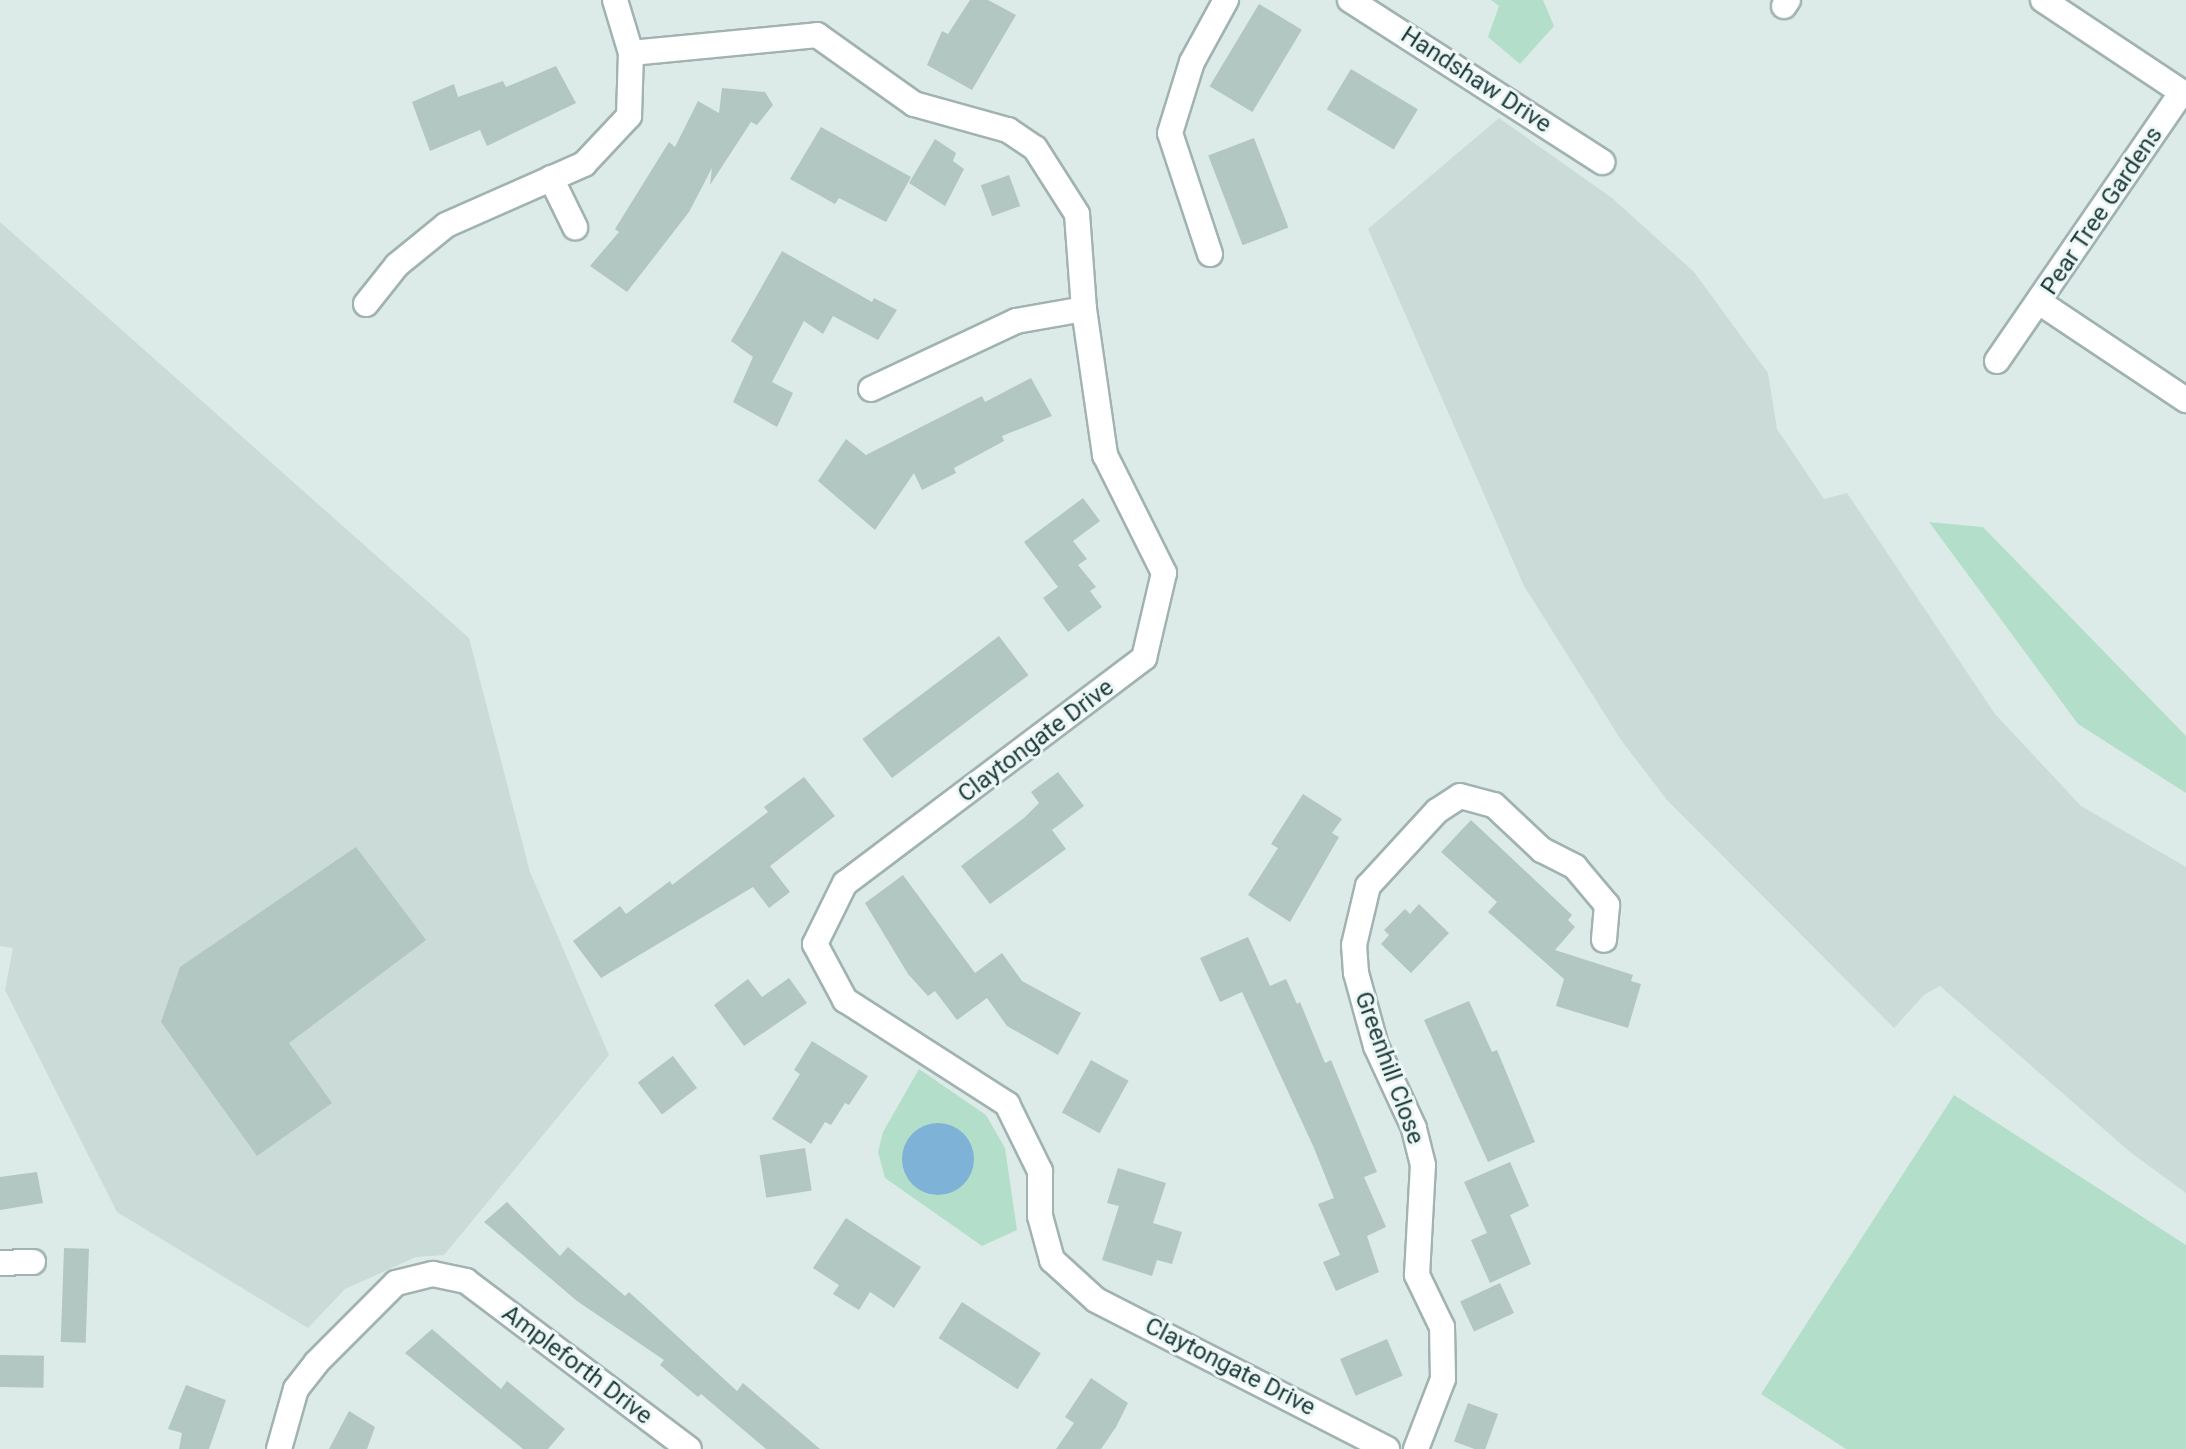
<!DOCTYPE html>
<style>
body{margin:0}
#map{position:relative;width:2186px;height:1449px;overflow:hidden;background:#ddebe8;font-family:Roboto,sans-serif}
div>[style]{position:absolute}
.built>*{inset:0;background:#cbdbd7}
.green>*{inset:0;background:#b3dfca}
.water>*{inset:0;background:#7eb2d7}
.round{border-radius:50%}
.building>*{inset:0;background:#b2c6c2;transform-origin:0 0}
.roads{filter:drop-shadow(2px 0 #a0b3b1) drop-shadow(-2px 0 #a0b3b1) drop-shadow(0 2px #a0b3b1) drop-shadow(0 -2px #a0b3b1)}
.minor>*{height:24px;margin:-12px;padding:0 12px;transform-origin:12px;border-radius:12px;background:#fff}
span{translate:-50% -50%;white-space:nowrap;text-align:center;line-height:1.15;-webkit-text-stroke:6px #edf7f5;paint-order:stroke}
.street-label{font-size:24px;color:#1d3b3b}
</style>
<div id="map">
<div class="built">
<i style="clip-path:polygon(1499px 118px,1612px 198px,1694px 272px,1768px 373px,1777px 429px,1824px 499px,1847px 493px,1995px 714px,2081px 806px,2186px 867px,2186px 1193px,2130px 1152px,1940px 986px,1924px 995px,1894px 1028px,1667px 800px,1621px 740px,1524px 586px,1368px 229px)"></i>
<i style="clip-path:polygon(0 222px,469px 638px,530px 872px,609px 1055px,444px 1255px,416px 1257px,345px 1289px,308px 1328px,117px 1212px,5px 990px,13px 948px,0 946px)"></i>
</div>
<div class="green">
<i style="clip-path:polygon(1491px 0,1543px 0,1554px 26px,1520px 64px,1488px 37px,1499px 6px)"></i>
<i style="clip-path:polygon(1929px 522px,1983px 527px,2186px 736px,2186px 793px,2078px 724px)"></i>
<i style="clip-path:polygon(919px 1069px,986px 1115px,1005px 1148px,1017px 1230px,982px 1246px,885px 1178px,878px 1152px,883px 1132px)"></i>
<i style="clip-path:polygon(1954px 1095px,2186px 1245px,2186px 1449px,1846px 1449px,1761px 1394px)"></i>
</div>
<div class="water">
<i class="round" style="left:902px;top:1123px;width:72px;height:72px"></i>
</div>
<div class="building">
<i style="clip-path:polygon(970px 0,988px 0,1016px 15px,972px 90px,927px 65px,942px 31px,948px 34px)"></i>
<i style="left:1259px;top:4px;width:50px;height:96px;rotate:31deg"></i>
<i style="clip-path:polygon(556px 66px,576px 103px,487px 146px,480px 130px,430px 151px,412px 102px,454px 84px,458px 97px,503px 81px,506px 87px)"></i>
<i style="left:1351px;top:69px;width:78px;height:47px;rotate:31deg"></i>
<i style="clip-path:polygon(722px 88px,765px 92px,773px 105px,757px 125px,751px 122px,710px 185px,712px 168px,689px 212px,627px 292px,590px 266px,619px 232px,615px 229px,669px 142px,675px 147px,698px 101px,719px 113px)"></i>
<i style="clip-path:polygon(821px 127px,911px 177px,886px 222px,839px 198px,835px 204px,790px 179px)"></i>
<i style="left:1254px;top:138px;width:96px;height:49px;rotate:69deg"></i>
<i style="clip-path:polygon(935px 139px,956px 153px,953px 161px,964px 169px,945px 206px,909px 183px)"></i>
<i style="left:1009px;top:175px;width:33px;height:30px;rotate:70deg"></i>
<i style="clip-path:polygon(782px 251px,872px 302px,874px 298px,897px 310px,878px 340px,833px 316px,823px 334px,804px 321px,772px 382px,793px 393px,777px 427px,733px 402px,753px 357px,731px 341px)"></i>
<i style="clip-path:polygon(1031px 378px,1052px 416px,1002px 436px,1004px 441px,954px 468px,956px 473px,922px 490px,914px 473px,875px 530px,818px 481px,846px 439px,866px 455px,982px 396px,985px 402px)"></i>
<i style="clip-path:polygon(1083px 498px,1100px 521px,1073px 541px,1087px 559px,1078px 565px,1096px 587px,1090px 591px,1102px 607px,1068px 632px,1043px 598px,1058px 587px,1024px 542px)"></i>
<i style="left:999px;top:636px;width:49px;height:171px;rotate:53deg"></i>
<i style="clip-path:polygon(1058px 772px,1084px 806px,1052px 830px,1066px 849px,990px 904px,961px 866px,1024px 818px,1039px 803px,1031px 792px)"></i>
<i style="clip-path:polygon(804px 777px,835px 816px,770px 866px,790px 892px,769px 908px,753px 887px,601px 978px,573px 941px,620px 906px,626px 914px,670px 881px,672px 885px,768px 812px,764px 807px)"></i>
<i style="clip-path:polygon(1303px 794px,1342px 819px,1332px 833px,1339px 837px,1290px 922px,1248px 895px,1278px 848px,1271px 844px)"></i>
<i style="clip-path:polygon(1471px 820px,1572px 915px,1568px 920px,1575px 927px,1555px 950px,1633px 975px,1631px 981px,1641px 984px,1628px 1028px,1556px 1006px,1564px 979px,1488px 912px,1497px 902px,1441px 852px)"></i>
<i style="clip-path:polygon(356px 847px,426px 940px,289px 1043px,332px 1103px,257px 1156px,161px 1022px,180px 967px)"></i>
<i style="clip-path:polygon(903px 875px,975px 973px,1002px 953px,1022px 981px,1081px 1013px,1058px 1055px,1007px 1026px,987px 998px,957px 1020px,935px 991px,928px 996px,908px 974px,865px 903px)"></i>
<i style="clip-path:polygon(1419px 904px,1449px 933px,1411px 973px,1381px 944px,1389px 935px,1384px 930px,1405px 909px,1410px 914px)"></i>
<i style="clip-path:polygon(1248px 937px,1270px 986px,1286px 979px,1297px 1004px,1300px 1002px,1325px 1063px,1331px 1060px,1377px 1172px,1364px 1177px,1386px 1227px,1367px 1236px,1379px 1272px,1336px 1291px,1323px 1262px,1340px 1255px,1318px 1204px,1334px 1198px,1314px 1148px,1242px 992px,1220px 1002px,1200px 958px)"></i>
<i style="clip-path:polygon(789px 978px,807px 1003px,744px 1046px,714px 1005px,748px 979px,762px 997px)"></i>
<i style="clip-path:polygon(1469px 1001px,1492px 1052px,1497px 1050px,1535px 1142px,1488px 1162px,1424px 1020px)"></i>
<i style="clip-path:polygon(812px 1041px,868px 1076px,849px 1105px,845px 1103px,831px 1125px,825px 1122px,811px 1144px,772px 1119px,800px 1074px,794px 1070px)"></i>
<i style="left:673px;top:1056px;width:40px;height:44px;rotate:53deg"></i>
<i style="left:1091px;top:1060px;width:43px;height:60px;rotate:29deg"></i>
<i style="left:805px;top:1148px;width:43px;height:46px;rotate:81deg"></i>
<i style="clip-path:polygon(1510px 1162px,1529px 1206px,1510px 1215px,1531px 1264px,1490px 1283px,1471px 1240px,1487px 1233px,1464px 1182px)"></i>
<i style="clip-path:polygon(1118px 1168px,1166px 1183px,1153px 1223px,1182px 1232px,1172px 1264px,1157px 1260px,1152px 1276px,1102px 1260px,1119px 1206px,1107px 1203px)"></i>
<i style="clip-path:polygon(37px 1172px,43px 1203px,0 1210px,0 1177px)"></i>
<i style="clip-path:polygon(507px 1202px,560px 1256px,568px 1247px,625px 1296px,629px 1292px,737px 1391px,743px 1383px,820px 1449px,766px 1449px,701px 1394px,698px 1397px,660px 1365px,664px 1360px,577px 1301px,484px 1222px)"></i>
<i style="clip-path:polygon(846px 1218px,921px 1267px,894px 1308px,870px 1292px,859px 1310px,833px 1294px,839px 1285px,813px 1268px)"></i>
<i style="left:64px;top:1248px;width:25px;height:94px;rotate:2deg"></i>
<i style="left:1500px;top:1283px;width:33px;height:44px;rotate:65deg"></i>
<i style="left:962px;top:1302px;width:94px;height:43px;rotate:33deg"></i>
<i style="clip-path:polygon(432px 1329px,501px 1389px,507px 1381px,565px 1429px,548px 1449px,523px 1449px,405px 1353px)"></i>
<i style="left:1387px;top:1339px;width:40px;height:51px;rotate:67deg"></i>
<i style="left:0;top:1355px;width:44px;height:32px;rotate:1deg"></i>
<i style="clip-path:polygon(1091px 1378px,1128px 1403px,1116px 1427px,1101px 1449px,1056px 1449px,1074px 1423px,1065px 1417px)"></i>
<i style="clip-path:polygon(186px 1385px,226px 1400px,209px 1449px,179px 1449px,182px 1433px,168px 1429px)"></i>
<i style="left:1468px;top:1403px;width:32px;height:41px;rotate:20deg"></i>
<i style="clip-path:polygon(349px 1411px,375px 1427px,367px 1449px,329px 1449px)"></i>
</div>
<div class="roads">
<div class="minor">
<i style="left:1350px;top:0;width:300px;rotate:32.7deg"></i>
<i style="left:2043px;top:0;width:172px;rotate:33.6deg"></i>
<i style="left:1784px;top:6px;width:7px;rotate:-56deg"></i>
<i style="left:631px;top:53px;width:187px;rotate:-5.5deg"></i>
<i style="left:817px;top:35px;width:119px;rotate:35.4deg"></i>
<i style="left:914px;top:104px;width:98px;rotate:15.5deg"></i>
<i style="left:1008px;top:130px;width:32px;rotate:34deg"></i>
<i style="left:1035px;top:148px;width:78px;rotate:57.5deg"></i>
<i style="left:1077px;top:214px;width:95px;rotate:85.8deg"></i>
<i style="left:1084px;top:309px;width:148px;rotate:81.8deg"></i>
<i style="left:1105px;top:455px;width:132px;rotate:63.4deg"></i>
<i style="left:1164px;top:573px;width:87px;rotate:103.2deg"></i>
<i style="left:1144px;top:658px;width:374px;rotate:143deg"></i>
<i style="left:845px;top:883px;width:68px;rotate:116.2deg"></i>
<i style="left:815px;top:944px;width:64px;rotate:61.8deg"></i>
<i style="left:845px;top:1000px;width:193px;rotate:32.7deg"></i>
<i style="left:1007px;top:1104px;width:75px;rotate:63.8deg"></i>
<i style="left:1040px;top:1171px;width:45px;rotate:90deg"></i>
<i style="left:1040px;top:1216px;width:46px;rotate:74.7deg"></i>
<i style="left:1052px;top:1260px;width:59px;rotate:42.3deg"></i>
<i style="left:1096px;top:1300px;width:327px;rotate:27.1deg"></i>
<i style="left:551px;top:178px;width:55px;rotate:63.9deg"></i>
<i style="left:1210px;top:254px;width:127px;rotate:-108.3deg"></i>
<i style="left:1170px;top:133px;width:74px;rotate:-72.8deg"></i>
<i style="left:1192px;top:62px;width:71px;rotate:-61.3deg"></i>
<i style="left:2039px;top:302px;width:177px;rotate:33.7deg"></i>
<i style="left:366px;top:304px;width:50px;rotate:-51.5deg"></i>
<i style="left:397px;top:265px;width:63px;rotate:-39.2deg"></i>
<i style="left:446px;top:225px;width:151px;rotate:-23.8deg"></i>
<i style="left:584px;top:164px;width:66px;rotate:-46.8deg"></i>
<i style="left:629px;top:116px;width:63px;rotate:-88.2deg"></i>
<i style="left:631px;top:53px;width:55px;rotate:-106.8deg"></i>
<i style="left:1997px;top:361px;width:326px;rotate:-55.5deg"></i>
<i style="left:871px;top:389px;width:160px;rotate:-25.1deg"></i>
<i style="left:1016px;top:321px;width:69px;rotate:-10deg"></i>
<i style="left:0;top:1263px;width:33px;rotate:-2deg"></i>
<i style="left:279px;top:1449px;width:62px;rotate:-74.2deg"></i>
<i style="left:296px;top:1389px;width:33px;rotate:-52deg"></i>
<i style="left:316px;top:1363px;width:113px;rotate:-45deg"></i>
<i style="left:396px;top:1283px;width:38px;rotate:-14deg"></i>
<i style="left:433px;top:1274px;width:34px;rotate:12deg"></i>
<i style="left:466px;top:1281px;width:279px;rotate:37deg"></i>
<i style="left:1416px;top:1449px;width:75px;rotate:-68.9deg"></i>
<i style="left:1443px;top:1379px;width:52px;rotate:-91.1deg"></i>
<i style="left:1442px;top:1327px;width:58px;rotate:-115.7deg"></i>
<i style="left:1417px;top:1275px;width:110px;rotate:-86.9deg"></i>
<i style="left:1423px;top:1165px;width:38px;rotate:-104deg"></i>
<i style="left:1414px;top:1128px;width:90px;rotate:-114.9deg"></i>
<i style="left:1376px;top:1046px;width:76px;rotate:-105.3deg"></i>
<i style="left:1356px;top:973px;width:28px;rotate:-94deg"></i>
<i style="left:1354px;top:945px;width:61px;rotate:-76.7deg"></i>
<i style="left:1368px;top:886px;width:102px;rotate:-47.4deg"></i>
<i style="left:1437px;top:811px;width:27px;rotate:-33deg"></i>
<i style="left:1460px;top:796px;width:35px;rotate:15deg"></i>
<i style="left:1494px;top:805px;width:66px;rotate:43.2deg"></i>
<i style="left:1542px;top:850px;width:37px;rotate:27deg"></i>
<i style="left:1575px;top:867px;width:50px;rotate:49.9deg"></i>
<i style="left:1607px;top:905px;width:35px;rotate:95deg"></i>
</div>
</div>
<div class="street-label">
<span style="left:1476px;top:80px;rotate:33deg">Handshaw Drive</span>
<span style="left:2102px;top:211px;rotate:-56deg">Pear Tree Gardens</span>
<span style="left:1036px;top:741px;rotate:-37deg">Claytongate Drive</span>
<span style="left:1389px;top:1068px;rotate:70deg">Greenhill Close</span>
<span style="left:577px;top:1365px;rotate:37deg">Ampleforth Drive</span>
<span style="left:1230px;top:1367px;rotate:27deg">Claytongate Drive</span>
</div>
</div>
